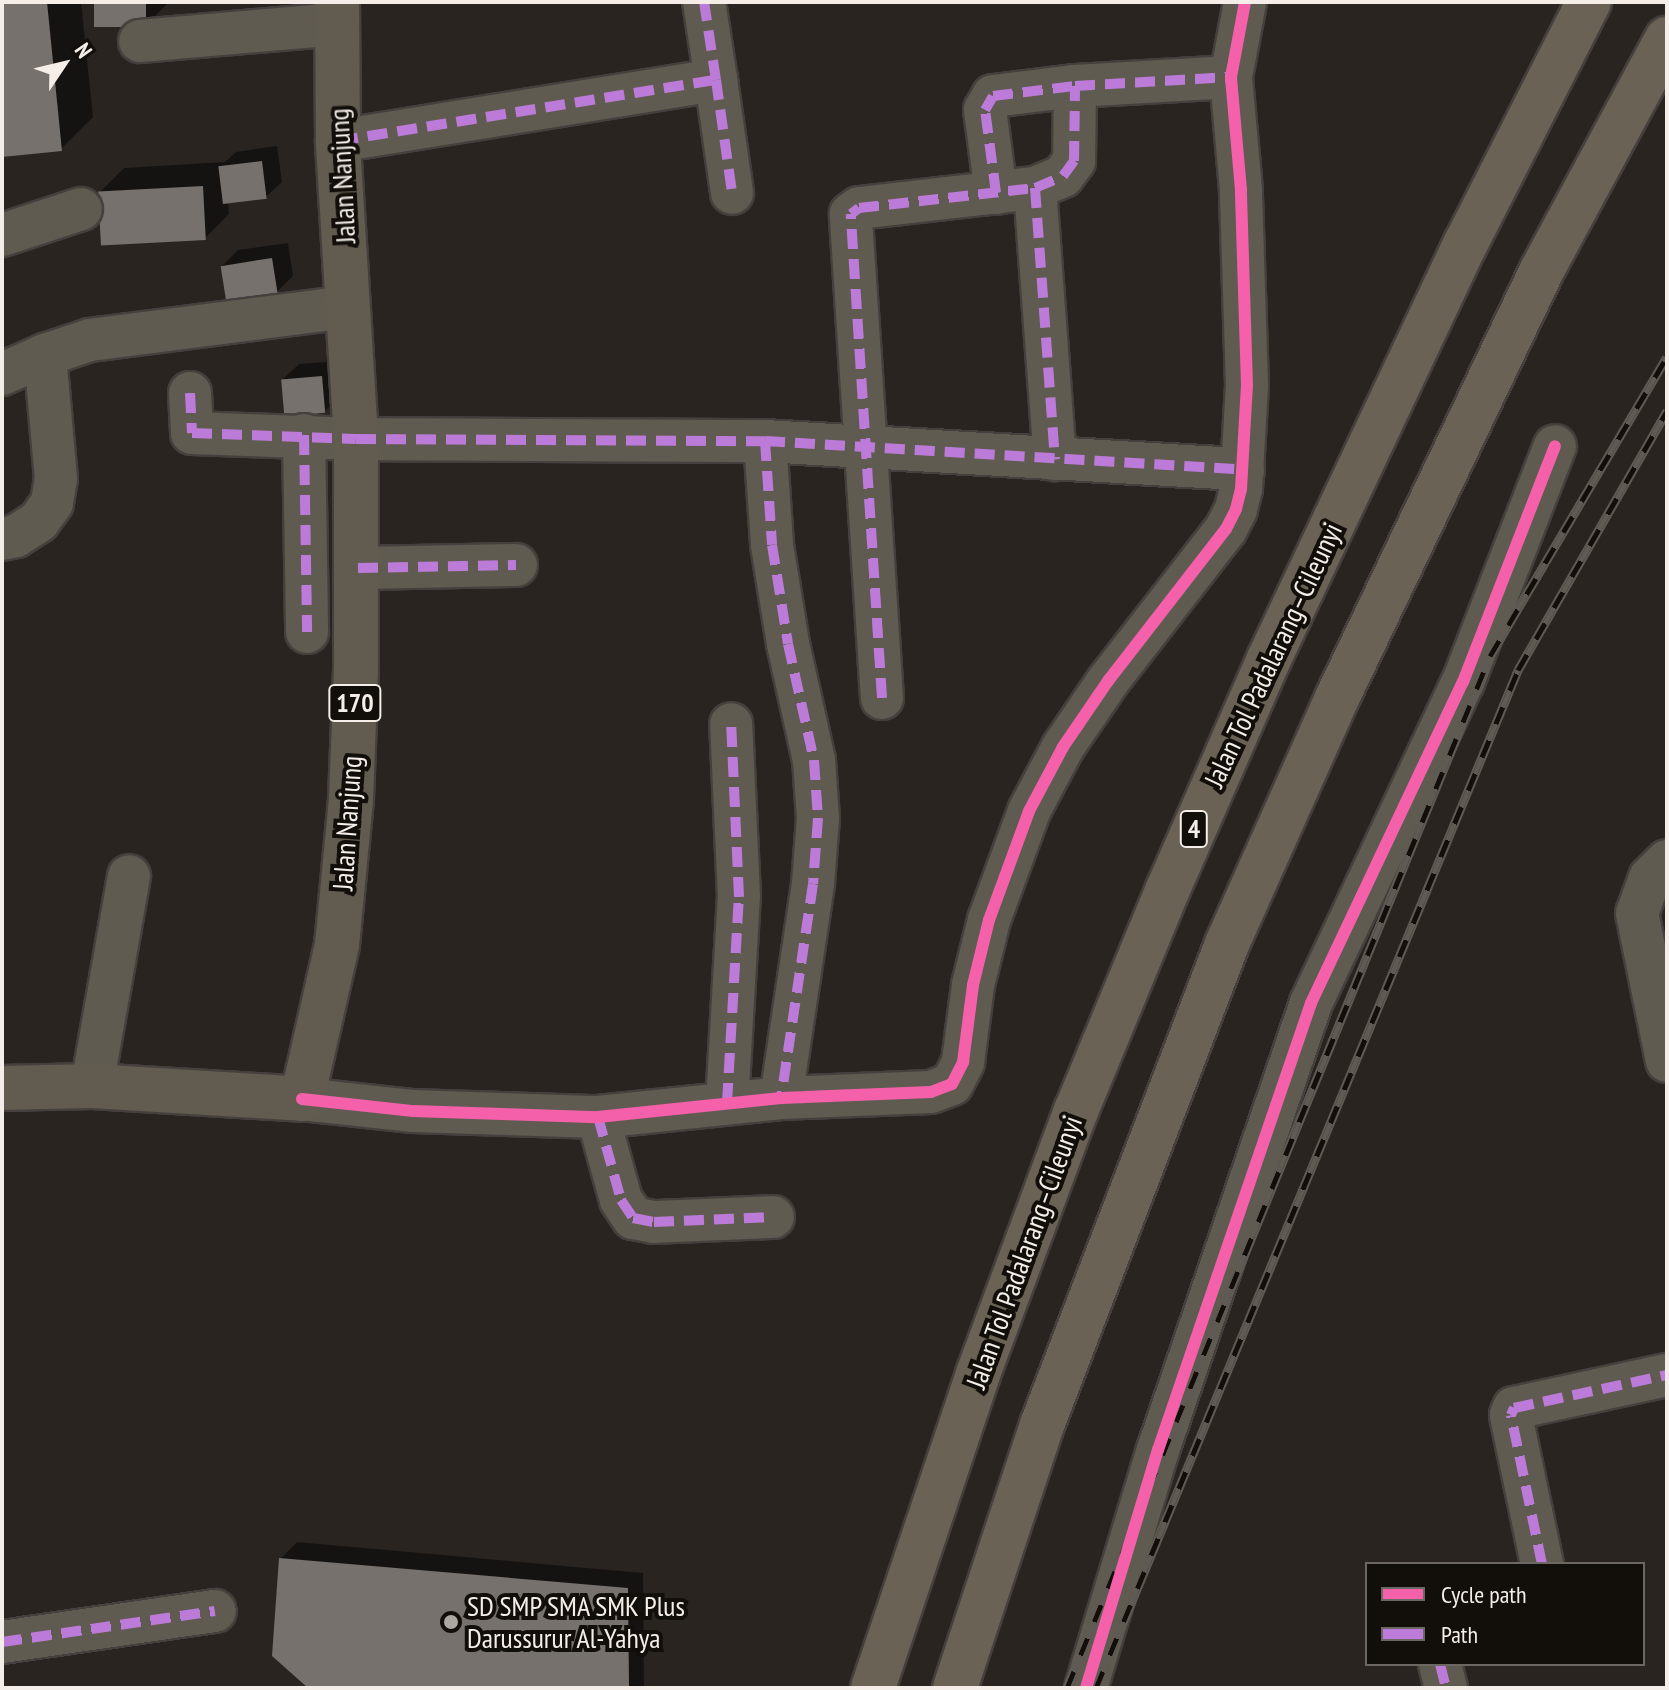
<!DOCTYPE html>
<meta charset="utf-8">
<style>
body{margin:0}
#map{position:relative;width:1669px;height:1690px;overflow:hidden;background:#292420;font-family:"PT Sans Narrow",sans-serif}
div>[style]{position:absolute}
.shadow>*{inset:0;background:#0007}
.building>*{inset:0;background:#77716e;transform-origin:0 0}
.roads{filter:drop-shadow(2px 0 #45403d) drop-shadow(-2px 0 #45403d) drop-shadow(0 2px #45403d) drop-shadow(0 -2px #45403d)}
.minor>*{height:42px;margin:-21px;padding:0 21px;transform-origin:21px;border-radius:21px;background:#605b51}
.major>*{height:44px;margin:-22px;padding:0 22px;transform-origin:22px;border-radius:22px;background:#615b50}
.highway>*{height:44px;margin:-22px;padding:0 22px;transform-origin:22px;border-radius:22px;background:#696255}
.rail>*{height:9px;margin-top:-4.5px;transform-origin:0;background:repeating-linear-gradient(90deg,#120e0a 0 18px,#5f5a53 0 36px);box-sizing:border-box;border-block:2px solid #5f5a53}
.quiet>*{height:10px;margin-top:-5px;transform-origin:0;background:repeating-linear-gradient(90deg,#bd7bd9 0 20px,transparent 0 30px)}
.cycleway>*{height:12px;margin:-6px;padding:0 6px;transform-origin:6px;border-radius:6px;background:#f560ab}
.dots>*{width:22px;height:22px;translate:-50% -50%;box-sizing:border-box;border:4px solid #120e0a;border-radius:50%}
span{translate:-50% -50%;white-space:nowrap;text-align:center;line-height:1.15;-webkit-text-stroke:8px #120e0a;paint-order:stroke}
.shield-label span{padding:2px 6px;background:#120e0a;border:2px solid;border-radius:6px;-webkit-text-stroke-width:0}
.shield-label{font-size:26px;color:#f4ede8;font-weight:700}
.street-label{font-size:28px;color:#f4ede8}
.poi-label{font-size:28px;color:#f4ede8}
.left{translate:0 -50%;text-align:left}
.frame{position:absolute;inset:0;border:4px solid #f4ede8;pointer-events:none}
.legend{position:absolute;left:1365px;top:1562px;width:280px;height:104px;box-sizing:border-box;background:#120e0a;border:2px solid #6c6763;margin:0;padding:10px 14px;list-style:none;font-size:24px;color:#f4ede8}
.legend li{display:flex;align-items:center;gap:16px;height:40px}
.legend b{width:40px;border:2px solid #6c6763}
.north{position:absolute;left:24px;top:24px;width:80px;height:80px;-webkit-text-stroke:6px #120e0a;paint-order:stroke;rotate:55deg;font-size:22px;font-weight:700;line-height:32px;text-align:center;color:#f4ede8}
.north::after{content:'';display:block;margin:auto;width:28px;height:36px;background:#f4ede8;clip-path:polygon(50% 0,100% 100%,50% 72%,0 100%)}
</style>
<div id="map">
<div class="shadow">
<i style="clip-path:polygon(2px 2px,81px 2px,93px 117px,61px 149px,2px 155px)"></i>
<i style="clip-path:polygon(96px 2px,169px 2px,146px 25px)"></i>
<i style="clip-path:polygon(277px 146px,282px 182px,266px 197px,228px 202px,229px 214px,205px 238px,100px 192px,124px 168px,225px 162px,236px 152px)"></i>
<i style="clip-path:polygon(288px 243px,293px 276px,277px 292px,222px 266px,238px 250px)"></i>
<i style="clip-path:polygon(338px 361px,340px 396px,324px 412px,283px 379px,299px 364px)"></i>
<i style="clip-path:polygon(297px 1542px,643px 1573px,644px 1688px,311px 1688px,281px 1558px)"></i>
</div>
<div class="building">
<i style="clip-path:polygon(2px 2px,47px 2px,62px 151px,2px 157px)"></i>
<i style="left:94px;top:2px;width:52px;height:25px"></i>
<i style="left:262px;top:161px;width:38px;height:44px;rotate:83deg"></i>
<i style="left:203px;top:186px;width:54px;height:105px;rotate:87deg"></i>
<i style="left:272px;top:258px;width:36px;height:52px;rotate:81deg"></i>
<i style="left:322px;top:376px;width:37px;height:41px;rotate:85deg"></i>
<i style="clip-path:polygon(279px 1558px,628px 1588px,629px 1688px,308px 1688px,272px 1656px)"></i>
</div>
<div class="roads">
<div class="minor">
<i style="left:140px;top:41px;width:198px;rotate:-4.9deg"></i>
<i style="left:716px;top:80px;width:114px;rotate:81.9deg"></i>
<i style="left:338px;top:141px;width:383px;rotate:-9.2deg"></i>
<i style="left:716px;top:80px;width:79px;rotate:-98.7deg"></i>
<i style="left:1035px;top:188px;width:272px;rotate:85.8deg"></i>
<i style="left:996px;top:193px;width:84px;rotate:-97.5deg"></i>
<i style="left:985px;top:110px;width:16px;rotate:-60deg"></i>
<i style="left:993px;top:96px;width:83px;rotate:-7deg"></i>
<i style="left:1075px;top:86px;width:156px;rotate:-3.3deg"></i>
<i style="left:2px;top:235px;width:83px;rotate:-18.2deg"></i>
<i style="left:2px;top:374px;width:47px;rotate:-23.8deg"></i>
<i style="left:190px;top:393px;width:40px;rotate:87.1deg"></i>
<i style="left:192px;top:433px;width:164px;rotate:2.1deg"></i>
<i style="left:356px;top:439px;width:409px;rotate:0.3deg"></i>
<i style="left:765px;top:441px;width:479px;rotate:3.4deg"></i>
<i style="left:304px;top:435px;width:197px;rotate:89.1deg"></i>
<i style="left:765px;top:441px;width:104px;rotate:86.1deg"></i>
<i style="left:772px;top:545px;width:100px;rotate:80.8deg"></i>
<i style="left:788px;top:644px;width:119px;rotate:77.4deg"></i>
<i style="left:814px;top:760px;width:58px;rotate:86.1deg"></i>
<i style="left:818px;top:818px;width:66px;rotate:94.3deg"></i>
<i style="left:813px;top:884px;width:216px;rotate:98.5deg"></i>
<i style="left:2px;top:539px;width:14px;rotate:-12deg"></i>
<i style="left:16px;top:536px;width:27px;rotate:-33deg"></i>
<i style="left:39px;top:521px;width:22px;rotate:-54deg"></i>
<i style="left:52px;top:503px;width:24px;rotate:-81deg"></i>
<i style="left:56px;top:479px;width:124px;rotate:-95.1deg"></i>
<i style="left:45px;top:355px;width:47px;rotate:-18.4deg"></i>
<i style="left:90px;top:340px;width:260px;rotate:-7.3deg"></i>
<i style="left:358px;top:568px;width:158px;rotate:-1.1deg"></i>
<i style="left:882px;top:698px;width:485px;rotate:-93.7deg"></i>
<i style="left:851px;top:214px;width:10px;rotate:-37deg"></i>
<i style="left:859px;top:208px;width:177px;rotate:-6.5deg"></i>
<i style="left:1035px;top:188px;width:30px;rotate:-23deg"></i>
<i style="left:1063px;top:176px;width:19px;rotate:-54deg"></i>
<i style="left:1074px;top:161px;width:75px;rotate:-89.2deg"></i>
<i style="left:1667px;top:861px;width:24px;rotate:135deg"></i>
<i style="left:1650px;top:878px;width:37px;rotate:110deg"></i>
<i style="left:1637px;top:913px;width:151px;rotate:78.5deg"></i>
<i style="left:92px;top:1086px;width:213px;rotate:-80deg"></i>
<i style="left:302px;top:1099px;width:112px;rotate:6.2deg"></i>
<i style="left:413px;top:1111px;width:185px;rotate:1.9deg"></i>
<i style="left:598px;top:1117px;width:184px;rotate:-5.9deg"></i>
<i style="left:781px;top:1098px;width:150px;rotate:-2.3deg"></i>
<i style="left:931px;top:1092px;width:22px;rotate:-21deg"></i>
<i style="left:952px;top:1084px;width:25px;rotate:-63deg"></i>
<i style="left:963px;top:1062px;width:78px;rotate:-82.6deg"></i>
<i style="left:973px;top:985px;width:67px;rotate:-76.2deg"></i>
<i style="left:989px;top:920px;width:116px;rotate:-69.8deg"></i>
<i style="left:1029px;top:811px;width:72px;rotate:-62deg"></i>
<i style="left:1063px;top:747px;width:80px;rotate:-55.7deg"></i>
<i style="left:1108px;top:681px;width:192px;rotate:-52.2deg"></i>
<i style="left:1226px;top:529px;width:22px;rotate:-63deg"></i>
<i style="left:1236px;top:509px;width:21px;rotate:-76deg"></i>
<i style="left:1241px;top:489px;width:103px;rotate:-86.7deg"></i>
<i style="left:1247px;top:386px;width:196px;rotate:-91.8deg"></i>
<i style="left:1241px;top:190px;width:113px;rotate:-95.1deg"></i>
<i style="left:1231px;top:77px;width:76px;rotate:-79.4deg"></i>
<i style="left:727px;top:1103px;width:206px;rotate:-86.7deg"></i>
<i style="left:739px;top:897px;width:173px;rotate:-92.6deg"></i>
<i style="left:598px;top:1117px;width:86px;rotate:74.5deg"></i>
<i style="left:621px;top:1200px;width:22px;rotate:56deg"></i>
<i style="left:633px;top:1218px;width:21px;rotate:11deg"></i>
<i style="left:654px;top:1222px;width:119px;rotate:-2.4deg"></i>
<i style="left:1542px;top:1564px;width:152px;rotate:-101.8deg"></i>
<i style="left:1511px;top:1415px;width:8px;rotate:-67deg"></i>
<i style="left:1514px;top:1408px;width:157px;rotate:-12.2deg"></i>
<i style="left:2px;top:1642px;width:215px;rotate:-8.3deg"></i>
<i style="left:1440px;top:1664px;width:25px;rotate:76deg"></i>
<i style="left:1086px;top:1688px;width:249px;rotate:-73.2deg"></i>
<i style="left:1158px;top:1450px;width:472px;rotate:-71.1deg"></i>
<i style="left:1311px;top:1003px;width:355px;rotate:-64.7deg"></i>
<i style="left:1463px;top:682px;width:253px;rotate:-68.7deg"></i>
</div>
<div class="major">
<i style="left:2px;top:1088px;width:90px;rotate:-1.3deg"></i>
<i style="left:92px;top:1086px;width:210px;rotate:3.5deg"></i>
<i style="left:302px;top:1099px;width:158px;rotate:-77.2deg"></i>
<i style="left:337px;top:945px;width:147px;rotate:-84.5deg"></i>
<i style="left:351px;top:799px;width:129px;rotate:-87.8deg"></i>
<i style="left:356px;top:670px;width:231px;rotate:-90deg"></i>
<i style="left:356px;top:439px;width:299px;rotate:-93.5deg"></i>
<i style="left:338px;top:141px;width:139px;rotate:-90.4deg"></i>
</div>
<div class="highway">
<i style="left:873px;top:1688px;width:331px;rotate:-71.5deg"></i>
<i style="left:978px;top:1374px;width:281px;rotate:-69.6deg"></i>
<i style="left:1076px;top:1111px;width:240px;rotate:-67.5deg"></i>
<i style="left:1168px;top:889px;width:251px;rotate:-66.3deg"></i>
<i style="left:1269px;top:659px;width:458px;rotate:-64.7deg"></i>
<i style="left:1465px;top:245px;width:273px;rotate:-63deg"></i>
<i style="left:955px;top:1688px;width:277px;rotate:-71.7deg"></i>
<i style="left:1042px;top:1425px;width:515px;rotate:-68.96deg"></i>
<i style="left:1227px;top:944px;width:269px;rotate:-65.9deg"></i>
<i style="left:1337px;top:698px;width:475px;rotate:-64.4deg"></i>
<i style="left:1542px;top:270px;width:263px;rotate:-61.6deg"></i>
</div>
</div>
<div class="rail">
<i style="left:1067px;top:1688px;width:1115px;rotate:-67.71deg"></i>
<i style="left:1490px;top:656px;width:347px;rotate:-59.4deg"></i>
<i style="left:1096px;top:1688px;width:1102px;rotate:-67.48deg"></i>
<i style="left:1518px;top:670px;width:299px;rotate:-60.1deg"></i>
</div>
<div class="quiet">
<i style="left:716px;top:80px;width:114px;rotate:81.9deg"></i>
<i style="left:338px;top:141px;width:383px;rotate:-9.2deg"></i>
<i style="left:716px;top:80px;width:79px;rotate:-98.7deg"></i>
<i style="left:1035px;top:188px;width:272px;rotate:85.8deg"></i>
<i style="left:996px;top:193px;width:84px;rotate:-97.5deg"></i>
<i style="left:985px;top:110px;width:16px;rotate:-60deg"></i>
<i style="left:993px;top:96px;width:83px;rotate:-7deg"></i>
<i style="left:1075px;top:86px;width:156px;rotate:-3.3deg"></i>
<i style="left:1231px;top:77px;width:8px;rotate:90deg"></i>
<i style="left:190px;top:393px;width:40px;rotate:87.1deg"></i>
<i style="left:192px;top:433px;width:164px;rotate:2.1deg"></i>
<i style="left:356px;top:439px;width:409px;rotate:0.3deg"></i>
<i style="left:765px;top:441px;width:479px;rotate:3.4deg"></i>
<i style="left:304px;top:435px;width:197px;rotate:89.1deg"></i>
<i style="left:765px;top:441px;width:104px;rotate:86.1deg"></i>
<i style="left:772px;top:545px;width:100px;rotate:80.8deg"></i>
<i style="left:788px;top:644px;width:119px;rotate:77.4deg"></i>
<i style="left:814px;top:760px;width:58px;rotate:86.1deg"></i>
<i style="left:818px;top:818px;width:66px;rotate:94.3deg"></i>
<i style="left:813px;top:884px;width:216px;rotate:98.5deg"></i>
<i style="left:358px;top:568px;width:158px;rotate:-1.1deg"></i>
<i style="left:882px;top:698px;width:485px;rotate:-93.7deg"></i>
<i style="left:851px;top:214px;width:10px;rotate:-37deg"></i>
<i style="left:859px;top:208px;width:177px;rotate:-6.5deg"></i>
<i style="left:1035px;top:188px;width:30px;rotate:-23deg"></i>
<i style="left:1063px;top:176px;width:19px;rotate:-54deg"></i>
<i style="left:1074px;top:161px;width:75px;rotate:-89.2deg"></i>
<i style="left:727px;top:1103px;width:206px;rotate:-86.7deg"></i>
<i style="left:739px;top:897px;width:173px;rotate:-92.6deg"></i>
<i style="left:598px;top:1117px;width:86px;rotate:74.5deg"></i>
<i style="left:621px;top:1200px;width:22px;rotate:56deg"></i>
<i style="left:633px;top:1218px;width:21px;rotate:11deg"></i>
<i style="left:654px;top:1222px;width:119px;rotate:-2.4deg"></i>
<i style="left:1542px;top:1564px;width:152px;rotate:-101.8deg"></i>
<i style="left:1511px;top:1415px;width:8px;rotate:-67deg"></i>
<i style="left:1514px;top:1408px;width:157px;rotate:-12.2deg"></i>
<i style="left:2px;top:1642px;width:215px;rotate:-8.3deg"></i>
<i style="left:1440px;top:1664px;width:25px;rotate:76deg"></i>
</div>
<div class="cycleway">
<i style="left:302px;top:1099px;width:112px;rotate:6.2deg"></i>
<i style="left:413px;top:1111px;width:185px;rotate:1.9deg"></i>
<i style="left:598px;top:1117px;width:184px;rotate:-5.9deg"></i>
<i style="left:781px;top:1098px;width:150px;rotate:-2.3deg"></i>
<i style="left:931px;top:1092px;width:22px;rotate:-21deg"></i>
<i style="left:952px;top:1084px;width:25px;rotate:-63deg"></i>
<i style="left:963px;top:1062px;width:78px;rotate:-82.6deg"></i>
<i style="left:973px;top:985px;width:67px;rotate:-76.2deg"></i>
<i style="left:989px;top:920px;width:116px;rotate:-69.8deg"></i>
<i style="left:1029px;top:811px;width:72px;rotate:-62deg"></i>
<i style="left:1063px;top:747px;width:80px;rotate:-55.7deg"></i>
<i style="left:1108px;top:681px;width:192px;rotate:-52.2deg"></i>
<i style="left:1226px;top:529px;width:22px;rotate:-63deg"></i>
<i style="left:1236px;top:509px;width:21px;rotate:-76deg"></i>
<i style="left:1241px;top:489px;width:103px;rotate:-86.7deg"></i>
<i style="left:1247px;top:386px;width:196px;rotate:-91.8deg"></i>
<i style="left:1241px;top:190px;width:113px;rotate:-95.1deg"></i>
<i style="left:1231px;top:77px;width:76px;rotate:-79.4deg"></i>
<i style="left:1086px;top:1688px;width:249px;rotate:-73.2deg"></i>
<i style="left:1158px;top:1450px;width:472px;rotate:-71.1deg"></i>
<i style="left:1311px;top:1003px;width:355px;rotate:-64.7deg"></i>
<i style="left:1463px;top:682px;width:253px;rotate:-68.7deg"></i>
</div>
<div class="dots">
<i style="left:451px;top:1622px;background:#ada7a2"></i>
</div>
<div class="shield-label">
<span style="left:355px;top:703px">170</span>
<span style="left:1194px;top:829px">4</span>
</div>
<div class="street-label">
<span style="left:342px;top:176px;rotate:-93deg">Jalan Nanjung</span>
<span style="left:1273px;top:655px;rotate:-65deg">Jalan Tol Padalarang–Cileunyi</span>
<span style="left:347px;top:823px;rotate:-86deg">Jalan Nanjung</span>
<span style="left:1024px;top:1252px;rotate:-70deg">Jalan Tol Padalarang–Cileunyi</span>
</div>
<div class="poi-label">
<span class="left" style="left:467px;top:1622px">SD SMP SMA SMK Plus<br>Darussurur Al-Yahya</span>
</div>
<div class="frame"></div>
<ul class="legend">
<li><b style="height:10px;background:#f560ab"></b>Cycle path</li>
<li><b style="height:10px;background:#bd7bd9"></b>Path</li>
</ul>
<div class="north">N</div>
</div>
